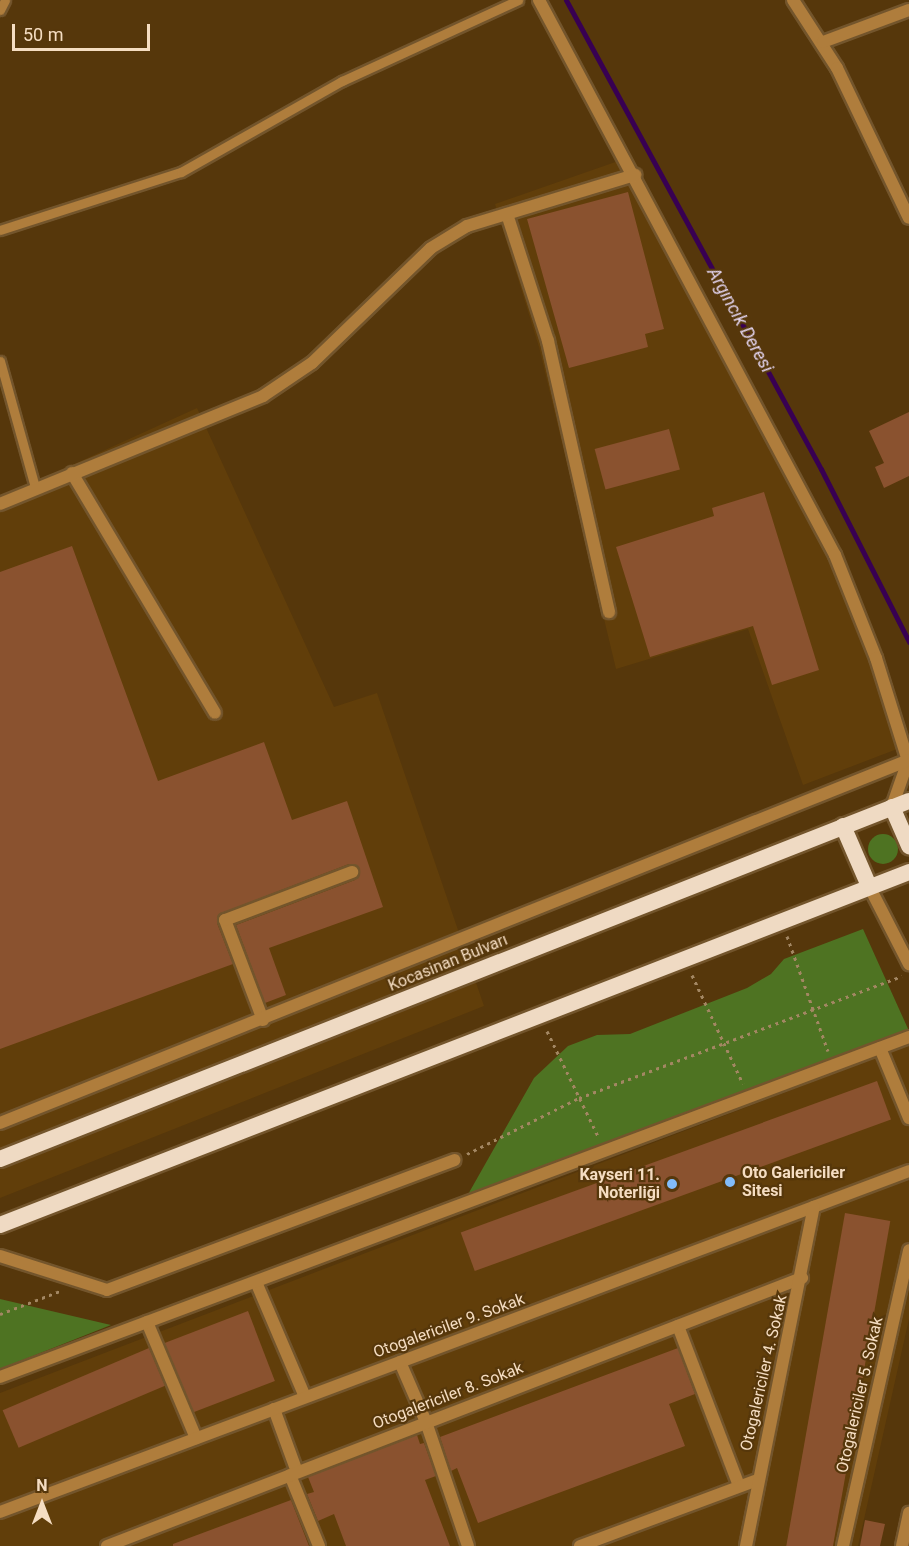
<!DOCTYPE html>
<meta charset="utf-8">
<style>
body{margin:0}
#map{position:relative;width:909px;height:1546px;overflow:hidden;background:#56370b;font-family:Roboto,sans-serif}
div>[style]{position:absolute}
.built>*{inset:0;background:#613e0a}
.green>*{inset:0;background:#4e7322}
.round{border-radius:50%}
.stream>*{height:5px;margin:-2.5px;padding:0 2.5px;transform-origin:2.5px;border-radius:2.5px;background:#380052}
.building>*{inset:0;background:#8a522f;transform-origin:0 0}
.path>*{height:3px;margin-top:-1.5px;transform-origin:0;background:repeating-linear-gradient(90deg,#a38763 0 3px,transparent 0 7.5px)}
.roads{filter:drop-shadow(2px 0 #73552c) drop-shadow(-2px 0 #73552c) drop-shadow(0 2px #73552c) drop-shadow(0 -2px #73552c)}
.service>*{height:9px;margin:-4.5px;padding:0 4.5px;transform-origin:4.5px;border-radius:4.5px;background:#af7d3c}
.minor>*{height:12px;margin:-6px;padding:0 6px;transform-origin:6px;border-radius:6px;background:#af7d3c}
.trunk>*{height:16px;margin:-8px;padding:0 8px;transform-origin:8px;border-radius:8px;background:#efdac3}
.dots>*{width:16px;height:16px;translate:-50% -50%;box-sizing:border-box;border:3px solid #56370b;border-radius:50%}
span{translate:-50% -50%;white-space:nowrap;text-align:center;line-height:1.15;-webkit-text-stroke:4.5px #56370b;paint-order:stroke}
.street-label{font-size:16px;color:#f5ddc2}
.poi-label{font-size:16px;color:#f5ddc2;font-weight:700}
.left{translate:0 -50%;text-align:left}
.right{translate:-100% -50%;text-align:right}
.water-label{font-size:18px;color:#e3d4ef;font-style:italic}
.north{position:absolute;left:12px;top:1474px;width:60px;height:60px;-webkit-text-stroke:4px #56370b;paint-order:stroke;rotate:0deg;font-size:16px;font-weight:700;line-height:24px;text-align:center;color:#f5ddc2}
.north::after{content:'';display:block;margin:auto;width:21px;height:27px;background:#f5ddc2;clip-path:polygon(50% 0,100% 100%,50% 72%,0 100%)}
.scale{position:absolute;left:12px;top:24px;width:138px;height:27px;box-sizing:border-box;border:3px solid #f5ddc2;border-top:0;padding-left:8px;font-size:18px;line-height:21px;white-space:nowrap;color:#f5ddc2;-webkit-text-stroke:4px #56370b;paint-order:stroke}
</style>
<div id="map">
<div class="built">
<i style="clip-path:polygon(624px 159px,778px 442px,844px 589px,905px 746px,803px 785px,748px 629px,616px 669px,539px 347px,495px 204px)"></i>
<i style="clip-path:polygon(197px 408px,334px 707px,377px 693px,484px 1006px,0 1198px,0 498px)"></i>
<i style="clip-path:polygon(909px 1045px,909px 1319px,858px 1546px,0 1546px,0 1393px)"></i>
</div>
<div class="green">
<i class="round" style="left:868px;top:834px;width:30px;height:30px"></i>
<i style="clip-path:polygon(863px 929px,909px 1031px,462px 1205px,534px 1078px,568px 1046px,597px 1035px,630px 1034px,747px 988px,771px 974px,784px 959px)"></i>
<i style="clip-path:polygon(0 1299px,111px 1325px,0 1369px)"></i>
</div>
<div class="stream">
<i style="left:566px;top:0;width:534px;rotate:61.47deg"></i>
<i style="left:821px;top:469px;width:194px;rotate:63deg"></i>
</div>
<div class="building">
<i style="clip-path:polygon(628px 192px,664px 329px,645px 334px,648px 347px,569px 368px,527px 219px)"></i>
<i style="clip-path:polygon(909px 412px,909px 476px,884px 488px,875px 467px,884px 463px,869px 431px)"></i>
<i style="left:669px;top:429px;width:42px;height:77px;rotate:75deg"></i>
<i style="clip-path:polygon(764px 492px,819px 670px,772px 685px,753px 626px,650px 657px,616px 547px,714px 516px,712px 508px)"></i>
<i style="clip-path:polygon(72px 546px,158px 781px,264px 742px,292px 820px,347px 801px,383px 907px,269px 948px,286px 995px,265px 1003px,236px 925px,355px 880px,359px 869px,349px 864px,219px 914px,217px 923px,233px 964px,0 1049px,0 572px)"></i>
<i style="left:877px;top:1081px;width:41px;height:443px;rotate:70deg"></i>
<i style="left:845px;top:1213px;width:46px;height:340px;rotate:10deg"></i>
<i style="left:248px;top:1311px;width:75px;height:90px;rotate:69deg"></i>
<i style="left:149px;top:1348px;width:41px;height:159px;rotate:67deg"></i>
<i style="clip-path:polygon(678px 1348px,695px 1394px,669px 1404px,685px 1446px,478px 1523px,457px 1468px,451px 1471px,440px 1437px)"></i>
<i style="clip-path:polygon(417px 1435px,420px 1444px,424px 1443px,436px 1476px,425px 1480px,450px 1546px,346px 1546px,334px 1514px,318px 1521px,307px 1494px,314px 1492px,308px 1477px)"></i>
<i style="clip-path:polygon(291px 1500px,309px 1546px,173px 1546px,173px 1544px)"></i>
<i style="clip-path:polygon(865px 1520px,885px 1524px,880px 1546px,860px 1546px)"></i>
</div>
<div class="path">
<i style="left:787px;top:936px;width:122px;rotate:70.4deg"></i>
<i style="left:692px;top:975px;width:120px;rotate:64.9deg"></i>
<i style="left:547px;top:1031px;width:119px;rotate:64.1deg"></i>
<i style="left:467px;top:1154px;width:125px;rotate:-26.6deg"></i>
<i style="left:579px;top:1098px;width:345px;rotate:-20.7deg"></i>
<i style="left:0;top:1314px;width:64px;rotate:-21deg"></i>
</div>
<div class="roads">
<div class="service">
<i style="left:0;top:10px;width:11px;rotate:-63deg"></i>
<i style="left:0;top:230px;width:190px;rotate:-17.8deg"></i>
<i style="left:181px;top:172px;width:185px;rotate:-29.5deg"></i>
<i style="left:342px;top:81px;width:194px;rotate:-24.7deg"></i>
<i style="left:0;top:361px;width:131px;rotate:74.5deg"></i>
</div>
<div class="minor">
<i style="left:539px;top:0;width:629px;rotate:61.93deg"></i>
<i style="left:835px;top:555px;width:111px;rotate:68.3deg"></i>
<i style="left:876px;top:658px;width:108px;rotate:72.7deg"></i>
<i style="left:908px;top:761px;width:49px;rotate:109.2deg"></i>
<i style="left:793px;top:0;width:81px;rotate:57.1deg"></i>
<i style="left:837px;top:68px;width:166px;rotate:64.4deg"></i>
<i style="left:823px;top:42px;width:92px;rotate:-20.4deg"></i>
<i style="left:507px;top:214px;width:133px;rotate:72.1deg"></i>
<i style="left:548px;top:341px;width:278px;rotate:77.3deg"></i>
<i style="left:72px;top:473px;width:279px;rotate:59.2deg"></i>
<i style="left:0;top:504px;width:284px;rotate:-22.3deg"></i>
<i style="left:263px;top:396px;width:59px;rotate:-34deg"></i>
<i style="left:312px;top:363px;width:165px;rotate:-44deg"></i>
<i style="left:431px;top:248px;width:42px;rotate:-31.4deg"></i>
<i style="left:467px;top:226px;width:176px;rotate:-16.9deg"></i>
<i style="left:869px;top:886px;width:88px;rotate:62.9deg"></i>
<i style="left:263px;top:1020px;width:107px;rotate:-110.8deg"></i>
<i style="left:225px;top:920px;width:136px;rotate:-20.7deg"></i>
<i style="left:880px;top:1048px;width:76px;rotate:67.5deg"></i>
<i style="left:0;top:1123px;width:979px;rotate:-21.77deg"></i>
<i style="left:0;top:1256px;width:112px;rotate:17.6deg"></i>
<i style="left:107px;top:1290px;width:371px;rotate:-20.5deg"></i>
<i style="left:256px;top:1282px;width:125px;rotate:66.9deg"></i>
<i style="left:147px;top:1322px;width:126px;rotate:67.1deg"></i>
<i style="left:678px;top:1326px;width:171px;rotate:69.1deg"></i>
<i style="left:400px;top:1362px;width:65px;rotate:66.6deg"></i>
<i style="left:426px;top:1422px;width:131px;rotate:71.3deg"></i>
<i style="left:0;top:1377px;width:971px;rotate:-20.51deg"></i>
<i style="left:274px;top:1409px;width:67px;rotate:69.9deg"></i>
<i style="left:290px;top:1475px;width:77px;rotate:67.8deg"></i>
<i style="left:0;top:1512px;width:971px;rotate:-20.56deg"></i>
<i style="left:107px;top:1546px;width:745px;rotate:-21.09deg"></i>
<i style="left:580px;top:1546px;width:189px;rotate:-20.4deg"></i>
<i style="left:746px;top:1546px;width:346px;rotate:-78.7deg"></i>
<i style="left:843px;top:1546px;width:303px;rotate:-77.4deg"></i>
<i style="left:902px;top:1546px;width:34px;rotate:-78deg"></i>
</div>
<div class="trunk">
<i style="left:892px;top:807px;width:43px;rotate:66.4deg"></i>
<i style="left:843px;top:826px;width:65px;rotate:66.6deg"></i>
<i style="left:0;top:1159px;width:977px;rotate:-21.5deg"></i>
<i style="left:0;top:1225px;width:975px;rotate:-21.22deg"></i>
</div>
</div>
<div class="dots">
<i style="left:730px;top:1182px;background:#82bcfa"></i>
<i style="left:672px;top:1184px;background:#82bcfa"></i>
</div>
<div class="street-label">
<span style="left:448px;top:963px;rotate:-22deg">Kocasinan Bulvarı</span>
<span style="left:449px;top:1326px;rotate:-20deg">Otogalericiler 9. Sokak</span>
<span style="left:764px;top:1373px;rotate:-77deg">Otogalericiler 4. Sokak</span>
<span style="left:860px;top:1395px;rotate:-77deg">Otogalericiler 5. Sokak</span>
<span style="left:448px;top:1396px;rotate:-21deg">Otogalericiler 8. Sokak</span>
</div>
<div class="poi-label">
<span class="left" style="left:742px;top:1182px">Oto Galericiler<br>Sitesi</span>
<span class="right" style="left:660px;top:1184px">Kayseri 11.<br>Noterliği</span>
</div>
<div class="water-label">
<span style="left:740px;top:320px;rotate:61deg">Argıncık Deresi</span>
</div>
<div class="north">N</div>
<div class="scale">50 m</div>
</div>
